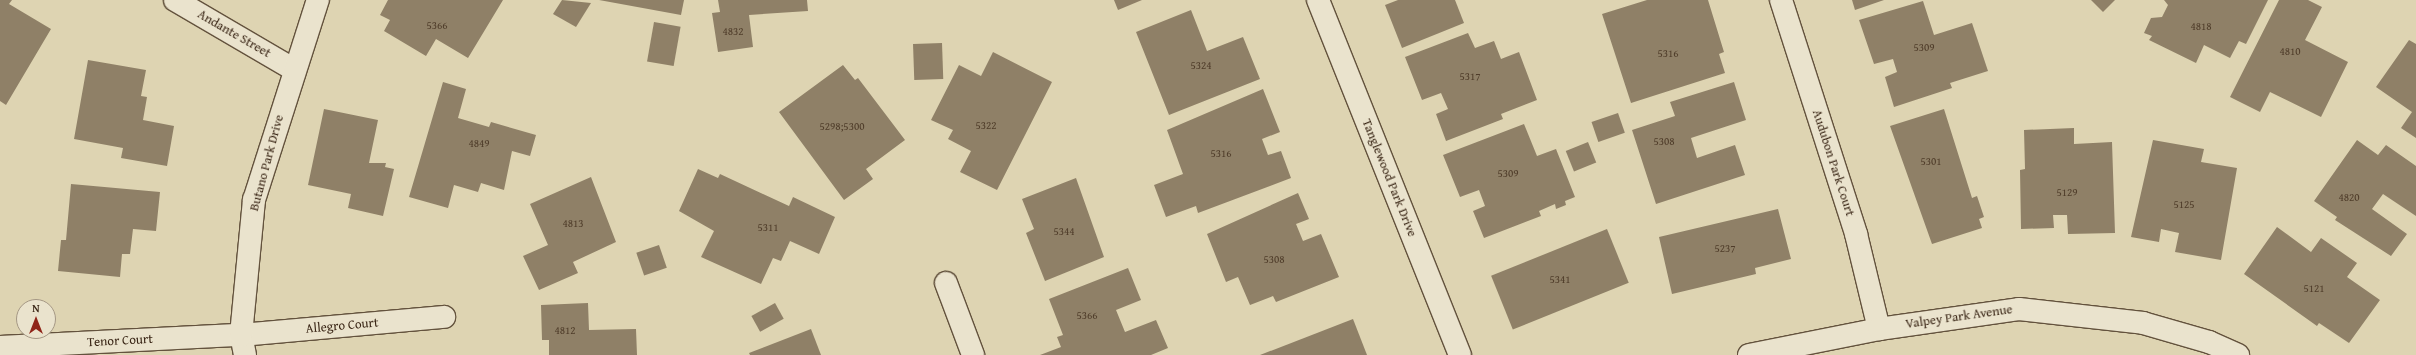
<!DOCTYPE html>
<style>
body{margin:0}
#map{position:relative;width:2416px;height:355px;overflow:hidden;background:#ded4b2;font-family:"Gentium Book Plus",serif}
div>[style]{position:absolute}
.building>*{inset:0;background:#8f8067;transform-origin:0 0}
.roads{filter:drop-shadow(1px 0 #63523d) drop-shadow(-1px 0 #63523d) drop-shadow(0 1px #63523d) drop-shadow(0 -1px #63523d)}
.minor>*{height:22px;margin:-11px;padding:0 11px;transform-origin:11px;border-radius:11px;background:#eae3cd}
span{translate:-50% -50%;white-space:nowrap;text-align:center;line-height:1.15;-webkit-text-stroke:4px #eae3cd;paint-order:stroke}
.number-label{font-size:11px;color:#4f3c2a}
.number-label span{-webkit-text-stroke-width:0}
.street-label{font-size:13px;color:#3a2616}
.north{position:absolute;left:16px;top:299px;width:40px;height:40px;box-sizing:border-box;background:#eae3cd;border:1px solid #a49784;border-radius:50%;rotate:0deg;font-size:11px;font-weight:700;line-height:16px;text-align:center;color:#3a2616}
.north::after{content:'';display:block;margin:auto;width:14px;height:18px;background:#8f2418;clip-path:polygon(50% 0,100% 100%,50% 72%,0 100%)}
</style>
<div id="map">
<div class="building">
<i style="clip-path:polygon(0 0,12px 0,9px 4px,51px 29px,6px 105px,0 101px)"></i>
<i style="clip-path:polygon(388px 0,503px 0,468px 58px,436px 39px,426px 56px,384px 31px,390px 20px,380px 15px)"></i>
<i style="clip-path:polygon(562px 0,591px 3px,576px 27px,553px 14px)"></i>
<i style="clip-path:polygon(599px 0,684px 0,681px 15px)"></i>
<i style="clip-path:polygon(718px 0,807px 0,808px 11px,749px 15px,753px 47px,718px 52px,712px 13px,720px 12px)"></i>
<i style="clip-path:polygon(1114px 0,1142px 0,1118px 10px)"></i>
<i style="clip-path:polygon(1398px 0,1455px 0,1464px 23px,1402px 48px,1385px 5px)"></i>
<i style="clip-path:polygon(1647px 0,1708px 0,1724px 52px,1719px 54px,1725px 73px,1631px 103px,1602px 14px)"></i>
<i style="clip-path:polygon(1852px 0,1884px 0,1855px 10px)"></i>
<i style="clip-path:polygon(2091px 0,2115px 0,2103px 12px)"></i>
<i style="clip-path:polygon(2164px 0,2268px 0,2246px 44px,2239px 41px,2230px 58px,2204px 45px,2196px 63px,2149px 40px,2152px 36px,2144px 33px,2151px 18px,2162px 17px,2168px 5px)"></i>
<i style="clip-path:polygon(2279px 0,2308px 0,2322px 7px,2305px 40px,2348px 62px,2321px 117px,2270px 92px,2260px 112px,2230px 97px)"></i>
<i style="clip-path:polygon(1923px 1px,1934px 35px,1972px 23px,1988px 71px,1950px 83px,1952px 88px,1894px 107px,1885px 77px,1897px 72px,1893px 59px,1874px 64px,1859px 20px)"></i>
<i style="clip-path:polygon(1191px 10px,1207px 51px,1243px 37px,1260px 79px,1169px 115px,1136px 32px)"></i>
<i style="left:654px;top:22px;width:27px;height:40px;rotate:10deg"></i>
<i style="clip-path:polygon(1468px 33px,1475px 48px,1494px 41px,1501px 59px,1519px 52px,1537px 100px,1501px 114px,1503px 119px,1446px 141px,1436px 114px,1448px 109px,1441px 93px,1422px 100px,1405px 57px)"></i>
<i style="clip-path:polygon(2409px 40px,2416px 44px,2416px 138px,2401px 128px,2412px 112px,2376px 87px)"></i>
<i style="left:942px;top:43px;width:36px;height:29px;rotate:88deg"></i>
<i style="clip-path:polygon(993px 52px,1052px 82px,997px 190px,960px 172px,971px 151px,948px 139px,953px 130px,931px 120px,959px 65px,981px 76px)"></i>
<i style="clip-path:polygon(88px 60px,146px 70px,141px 96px,147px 97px,143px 120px,174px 126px,167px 166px,121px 158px,123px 148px,74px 139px)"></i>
<i style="clip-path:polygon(843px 65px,855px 80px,858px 78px,905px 140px,866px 169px,873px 179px,844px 200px,779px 112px)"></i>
<i style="clip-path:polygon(443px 82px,466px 89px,458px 118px,489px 127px,491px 122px,536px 135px,530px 156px,512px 151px,504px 190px,481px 183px,478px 192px,454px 185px,448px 208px,409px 197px)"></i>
<i style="clip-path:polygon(1734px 82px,1746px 120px,1691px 138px,1697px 158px,1735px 145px,1745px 175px,1656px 204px,1632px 130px,1675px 116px,1670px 102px)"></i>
<i style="clip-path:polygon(1263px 89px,1280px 132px,1262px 139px,1268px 155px,1281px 151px,1291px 178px,1198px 213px,1196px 206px,1166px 217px,1154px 185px,1183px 174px,1167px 130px)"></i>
<i style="clip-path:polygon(324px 109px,378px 120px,369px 163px,386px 163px,385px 167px,394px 169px,383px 216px,348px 208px,351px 194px,308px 185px)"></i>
<i style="clip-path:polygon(1944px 109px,1972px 198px,1977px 196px,1984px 217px,1979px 219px,1982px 228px,1932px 244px,1890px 126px)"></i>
<i style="left:1618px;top:113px;width:21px;height:28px;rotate:71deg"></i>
<i style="clip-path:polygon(1524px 124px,1537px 156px,1556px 149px,1575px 197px,1565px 201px,1566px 205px,1556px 209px,1555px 204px,1539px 211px,1541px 216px,1484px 238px,1473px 211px,1485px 206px,1479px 190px,1460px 197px,1443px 155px)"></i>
<i style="clip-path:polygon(2074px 128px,2074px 144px,2112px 142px,2115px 233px,2068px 234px,2067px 215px,2053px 215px,2054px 228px,2021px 229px,2020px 170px,2025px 169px,2024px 130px)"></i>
<i style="clip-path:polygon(2153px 140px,2204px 149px,2201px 162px,2237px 168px,2221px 260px,2175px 252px,2179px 233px,2161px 229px,2159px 242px,2131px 237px)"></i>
<i style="clip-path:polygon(2357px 140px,2378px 155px,2386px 145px,2416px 166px,2416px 216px,2383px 194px,2372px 209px,2407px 234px,2391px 256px,2335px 220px,2337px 217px,2314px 201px)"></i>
<i style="left:1588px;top:142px;width:22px;height:24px;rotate:68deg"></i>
<i style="clip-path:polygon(698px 169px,718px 178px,720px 174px,789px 206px,793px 197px,835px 217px,819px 254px,790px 241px,781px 261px,773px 258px,761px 284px,701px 257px,714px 231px,679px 211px)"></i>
<i style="clip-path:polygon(591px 177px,616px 242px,573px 262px,578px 273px,539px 290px,523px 256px,548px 245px,530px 204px)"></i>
<i style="clip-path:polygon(1076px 178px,1104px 257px,1045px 281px,1026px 233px,1034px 229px,1022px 199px)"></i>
<i style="clip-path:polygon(71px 184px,160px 192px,156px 231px,133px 229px,130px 254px,122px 254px,120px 277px,58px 271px,61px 240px,66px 240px)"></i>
<i style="clip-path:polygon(1298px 193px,1309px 219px,1296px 224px,1303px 241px,1321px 234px,1339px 277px,1276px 302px,1273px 296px,1250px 305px,1238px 277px,1226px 282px,1207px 234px)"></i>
<i style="clip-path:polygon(1778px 209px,1791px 259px,1755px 268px,1756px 274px,1672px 294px,1659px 237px)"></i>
<i style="clip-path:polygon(2277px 227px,2311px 252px,2321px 238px,2357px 263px,2347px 277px,2380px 300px,2349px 343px,2319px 323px,2317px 326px,2244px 274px)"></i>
<i style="left:1607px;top:229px;width:58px;height:125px;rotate:68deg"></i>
<i style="left:659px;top:245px;width:24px;height:24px;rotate:71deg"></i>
<i style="clip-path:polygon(1128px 268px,1141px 300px,1116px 310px,1125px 332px,1156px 320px,1168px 348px,1151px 355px,1040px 355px,1061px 347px,1057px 337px,1063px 335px,1049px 299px)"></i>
<i style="clip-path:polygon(588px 303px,589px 330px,636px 329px,637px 355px,549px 355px,549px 340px,542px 340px,541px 305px)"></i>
<i style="left:775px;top:303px;width:18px;height:27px;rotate:61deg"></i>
<i style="clip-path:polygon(1353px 319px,1367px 355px,1260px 355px)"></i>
<i style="clip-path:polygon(811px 329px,821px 355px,750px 355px,749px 353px)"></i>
</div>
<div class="roads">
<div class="minor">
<i style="left:175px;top:0;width:137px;rotate:30.3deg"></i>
<i style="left:1318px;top:0;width:382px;rotate:68.2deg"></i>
<i style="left:1781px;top:0;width:246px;rotate:72.2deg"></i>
<i style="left:1856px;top:234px;width:98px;rotate:76.4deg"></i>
<i style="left:946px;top:283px;width:77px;rotate:69.4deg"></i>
<i style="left:0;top:347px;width:241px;rotate:-2.9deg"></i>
<i style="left:241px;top:335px;width:204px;rotate:-5.1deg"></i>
<i style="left:245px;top:355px;width:20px;rotate:-101deg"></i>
<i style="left:241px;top:335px;width:136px;rotate:-84.5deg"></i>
<i style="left:254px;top:200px;width:210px;rotate:-72.3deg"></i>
<i style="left:1749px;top:355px;width:133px;rotate:-11.3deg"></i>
<i style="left:1879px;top:329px;width:141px;rotate:-8.1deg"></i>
<i style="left:2019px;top:309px;width:125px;rotate:6.4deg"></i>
<i style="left:2143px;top:323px;width:69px;rotate:16.1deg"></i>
<i style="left:2209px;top:342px;width:32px;rotate:24deg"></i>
</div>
</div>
<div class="number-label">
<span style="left:437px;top:25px">5366</span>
<span style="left:2201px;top:26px">4818</span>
<span style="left:733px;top:31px">4832</span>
<span style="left:1924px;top:47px">5309</span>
<span style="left:2290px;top:51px">4810</span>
<span style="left:1668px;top:53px">5316</span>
<span style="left:1201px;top:65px">5324</span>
<span style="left:1470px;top:76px">5317</span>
<span style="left:986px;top:125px">5322</span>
<span style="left:842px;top:126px">5298;5300</span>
<span style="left:1664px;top:141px">5308</span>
<span style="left:479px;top:143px">4849</span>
<span style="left:1221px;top:153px">5316</span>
<span style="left:1931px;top:161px">5301</span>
<span style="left:1508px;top:173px">5309</span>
<span style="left:2067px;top:192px">5129</span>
<span style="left:2349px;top:197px">4820</span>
<span style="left:2184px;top:204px">5125</span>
<span style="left:573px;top:223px">4813</span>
<span style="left:768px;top:227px">5311</span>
<span style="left:1064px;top:231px">5344</span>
<span style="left:1725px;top:248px">5237</span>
<span style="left:1274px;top:259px">5308</span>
<span style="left:1560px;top:279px">5341</span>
<span style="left:2314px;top:288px">5121</span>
<span style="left:1087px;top:315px">5366</span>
<span style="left:565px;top:330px">4812</span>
</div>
<div class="street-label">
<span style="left:234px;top:34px;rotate:30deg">Andante Street</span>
<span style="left:267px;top:163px;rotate:-75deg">Butano Park Drive</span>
<span style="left:1833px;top:163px;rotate:72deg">Audubon Park Court</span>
<span style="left:1389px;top:178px;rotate:68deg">Tanglewood Park Drive</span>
<span style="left:1959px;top:317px;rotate:-8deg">Valpey Park Avenue</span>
<span style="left:342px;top:326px;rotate:-5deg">Allegro Court</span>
<span style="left:120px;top:341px;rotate:-3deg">Tenor Court</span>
</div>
<div class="north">N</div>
</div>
